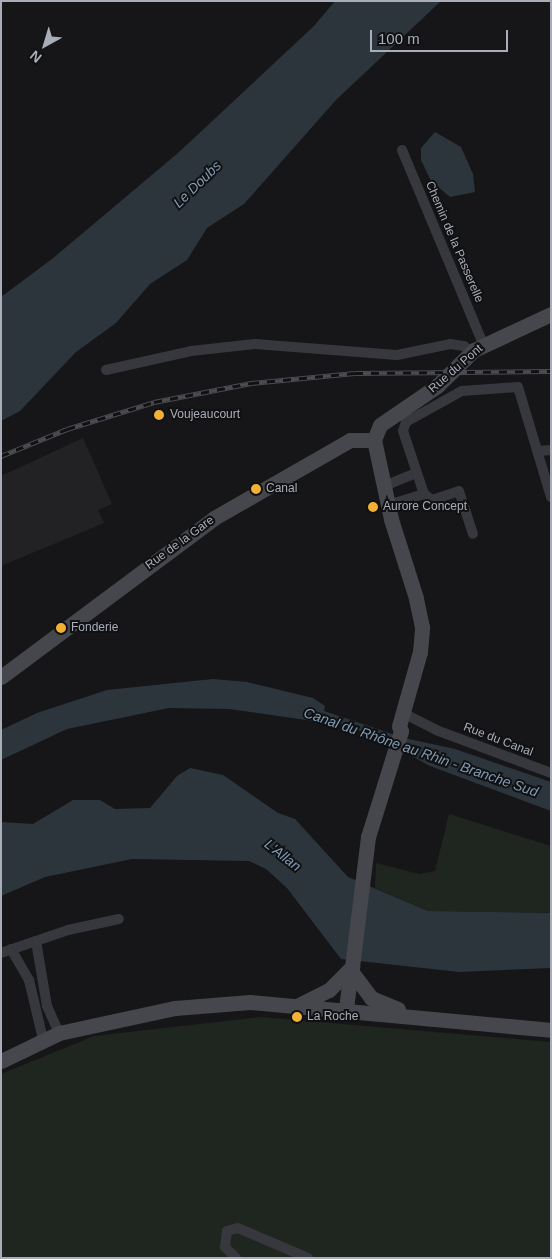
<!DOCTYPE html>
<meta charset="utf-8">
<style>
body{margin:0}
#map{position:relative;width:552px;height:1259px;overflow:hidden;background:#161618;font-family:Arial,sans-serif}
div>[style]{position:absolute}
.built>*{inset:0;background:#222225}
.green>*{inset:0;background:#1e261f}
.water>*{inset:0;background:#2c353c}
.minor>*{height:10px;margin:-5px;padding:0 5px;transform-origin:5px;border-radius:5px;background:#37383d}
.secondary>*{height:15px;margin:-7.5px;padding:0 7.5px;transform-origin:7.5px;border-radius:7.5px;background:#45474d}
.rail>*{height:4.5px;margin-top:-2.25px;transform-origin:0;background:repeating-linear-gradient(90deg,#111113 0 8px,#4a4c52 0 16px);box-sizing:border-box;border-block:1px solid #4a4c52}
.dots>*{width:14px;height:14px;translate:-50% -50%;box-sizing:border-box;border:2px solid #111113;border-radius:50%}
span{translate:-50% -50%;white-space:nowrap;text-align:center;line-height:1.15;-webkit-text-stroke:4px #111113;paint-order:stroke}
.street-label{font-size:12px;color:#a8adb8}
.poi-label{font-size:12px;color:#a8adb8}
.left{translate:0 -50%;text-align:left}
.water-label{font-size:14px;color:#7f9bb3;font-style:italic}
.frame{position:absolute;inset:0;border:2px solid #a8adb8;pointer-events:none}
.north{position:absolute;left:20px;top:20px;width:50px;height:50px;-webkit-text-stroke:4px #111113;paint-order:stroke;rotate:219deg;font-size:14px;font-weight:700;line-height:20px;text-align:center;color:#a8adb8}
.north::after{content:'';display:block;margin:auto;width:18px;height:22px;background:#a8adb8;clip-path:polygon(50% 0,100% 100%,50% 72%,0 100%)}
.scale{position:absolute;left:370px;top:30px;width:138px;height:22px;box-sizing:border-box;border:2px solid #a8adb8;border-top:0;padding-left:6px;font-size:15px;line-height:18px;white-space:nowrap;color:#a8adb8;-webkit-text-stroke:4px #111113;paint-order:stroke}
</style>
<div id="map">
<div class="built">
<i style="clip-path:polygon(83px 438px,112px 504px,98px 510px,104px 523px,1px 566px,1px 476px)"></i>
</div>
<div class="green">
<i style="clip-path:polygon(449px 814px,551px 846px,551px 913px,428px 911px,375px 888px,376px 863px,419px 874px,435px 871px)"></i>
<i style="clip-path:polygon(261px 1017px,551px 1042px,551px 1258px,1px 1258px,1px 1074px,94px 1036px)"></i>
</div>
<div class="water">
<i style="clip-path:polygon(335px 1px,441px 1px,336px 100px,244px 204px,207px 228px,187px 260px,150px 284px,116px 323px,76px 352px,20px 411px,1px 421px,1px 297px,52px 259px,178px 153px,314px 26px)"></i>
<i style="clip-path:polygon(435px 132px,461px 147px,473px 174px,475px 192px,450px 197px,431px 181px,421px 160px,421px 148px)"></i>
<i style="clip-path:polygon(213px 679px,247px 682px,313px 698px,325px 706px,324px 711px,404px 738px,455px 749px,551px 782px,551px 811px,430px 766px,406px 753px,402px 745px,322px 718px,320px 722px,229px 709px,169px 708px,67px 729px,1px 760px,1px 730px,37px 713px,107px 690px)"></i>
<i style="clip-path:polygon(190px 768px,223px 775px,278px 813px,295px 819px,348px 877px,428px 911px,551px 913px,551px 968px,459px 972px,341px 959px,287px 888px,266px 869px,249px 861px,132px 859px,45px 877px,1px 896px,1px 822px,33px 824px,73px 800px,100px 800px,115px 809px,150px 808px,177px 776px)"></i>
</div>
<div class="minor">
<i style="left:402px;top:150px;width:210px;rotate:67.3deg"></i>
<i style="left:106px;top:370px;width:87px;rotate:-12.6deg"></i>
<i style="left:191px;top:351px;width:64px;rotate:-6.2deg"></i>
<i style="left:255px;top:344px;width:142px;rotate:4.4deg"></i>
<i style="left:397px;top:355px;width:54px;rotate:-11.7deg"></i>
<i style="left:450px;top:344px;width:14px;rotate:8deg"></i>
<i style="left:464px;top:346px;width:10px;rotate:37deg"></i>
<i style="left:538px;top:451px;width:13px;rotate:-4deg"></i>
<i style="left:384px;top:486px;width:35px;rotate:-22deg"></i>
<i style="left:424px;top:494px;width:66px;rotate:-108.4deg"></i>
<i style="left:403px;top:431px;width:9px;rotate:-72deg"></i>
<i style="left:406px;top:422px;width:64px;rotate:-29deg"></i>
<i style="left:462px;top:391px;width:56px;rotate:-4.1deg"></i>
<i style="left:518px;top:387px;width:115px;rotate:73.3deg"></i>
<i style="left:424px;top:494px;width:10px;rotate:37deg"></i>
<i style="left:432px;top:500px;width:28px;rotate:-18deg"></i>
<i style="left:459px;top:491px;width:45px;rotate:72deg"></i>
<i style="left:388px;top:505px;width:38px;rotate:-17deg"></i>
<i style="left:403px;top:713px;width:37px;rotate:27deg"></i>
<i style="left:436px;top:730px;width:123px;rotate:20.5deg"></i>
<i style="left:36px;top:941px;width:66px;rotate:80.4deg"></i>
<i style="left:47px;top:1006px;width:30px;rotate:66deg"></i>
<i style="left:11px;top:949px;width:36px;rotate:60deg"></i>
<i style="left:29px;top:980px;width:61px;rotate:76.7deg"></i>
<i style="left:1px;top:953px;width:71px;rotate:-18.9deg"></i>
<i style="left:68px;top:930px;width:52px;rotate:-12.2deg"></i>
<i style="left:236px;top:1258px;width:16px;rotate:-135deg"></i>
<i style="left:225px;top:1247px;width:16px;rotate:-83deg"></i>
<i style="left:227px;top:1231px;width:11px;rotate:-15deg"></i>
<i style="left:238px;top:1228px;width:76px;rotate:23.2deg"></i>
</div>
<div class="secondary">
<i style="left:374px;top:440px;width:16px;rotate:-68deg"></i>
<i style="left:380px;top:425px;width:69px;rotate:-34.4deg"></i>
<i style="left:437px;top:386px;width:52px;rotate:-44.2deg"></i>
<i style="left:474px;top:350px;width:85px;rotate:-25.1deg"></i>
<i style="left:1px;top:677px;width:266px;rotate:-36.7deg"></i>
<i style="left:214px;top:518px;width:157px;rotate:-29.8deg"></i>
<i style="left:350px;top:440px;width:24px"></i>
<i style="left:351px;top:971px;width:34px;rotate:53deg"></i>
<i style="left:371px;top:998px;width:29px;rotate:22deg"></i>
<i style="left:299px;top:1005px;width:34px;rotate:-27deg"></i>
<i style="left:329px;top:990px;width:33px;rotate:-45deg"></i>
<i style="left:352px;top:967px;width:131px;rotate:-83deg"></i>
<i style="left:368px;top:837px;width:111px;rotate:-72.7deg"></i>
<i style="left:401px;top:731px;width:5px;rotate:-112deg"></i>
<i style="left:399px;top:726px;width:77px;rotate:-74.2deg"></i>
<i style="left:420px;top:652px;width:25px;rotate:-85deg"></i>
<i style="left:422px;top:627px;width:30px;rotate:-102deg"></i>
<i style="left:416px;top:598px;width:83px;rotate:-107.6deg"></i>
<i style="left:391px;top:519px;width:81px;rotate:-102.1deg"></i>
<i style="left:346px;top:1009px;width:38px;rotate:-83deg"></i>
<i style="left:1px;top:1061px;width:64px;rotate:-25.8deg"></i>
<i style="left:59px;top:1033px;width:119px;rotate:-12.2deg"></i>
<i style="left:175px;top:1008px;width:75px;rotate:-4.6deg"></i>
<i style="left:250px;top:1002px;width:302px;rotate:5.3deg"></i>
</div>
<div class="rail">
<i style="left:1px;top:456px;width:71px;rotate:-22.2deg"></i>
<i style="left:67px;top:429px;width:91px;rotate:-17.2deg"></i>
<i style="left:154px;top:402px;width:99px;rotate:-11.1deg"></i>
<i style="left:251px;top:383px;width:104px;rotate:-5.5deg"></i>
<i style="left:355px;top:373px;width:196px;rotate:-0.6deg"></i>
</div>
<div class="dots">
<i style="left:159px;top:415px;background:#f2b134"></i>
<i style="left:256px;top:489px;background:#f2b134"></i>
<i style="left:373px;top:507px;background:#f2b134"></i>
<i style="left:61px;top:628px;background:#f2b134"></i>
<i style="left:297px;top:1017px;background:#f2b134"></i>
</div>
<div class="street-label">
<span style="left:454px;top:242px;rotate:67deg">Chemin de la Passerelle</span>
<span style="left:456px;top:369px;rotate:-41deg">Rue du Pont</span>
<span style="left:180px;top:543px;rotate:-36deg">Rue de la Gare</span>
<span style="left:498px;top:740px;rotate:21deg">Rue du Canal</span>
</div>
<div class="poi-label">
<span class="left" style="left:170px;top:415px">Voujeaucourt</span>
<span class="left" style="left:266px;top:489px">Canal</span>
<span class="left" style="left:383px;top:507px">Aurore Concept</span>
<span class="left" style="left:71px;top:628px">Fonderie</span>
<span class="left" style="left:307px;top:1017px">La Roche</span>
</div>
<div class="water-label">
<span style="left:197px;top:184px;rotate:-44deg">Le Doubs</span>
<span style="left:421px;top:752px;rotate:19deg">Canal du Rhône au Rhin - Branche Sud</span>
<span style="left:283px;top:855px;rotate:38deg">L'Allan</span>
</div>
<div class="frame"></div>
<div class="north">N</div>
<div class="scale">100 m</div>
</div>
